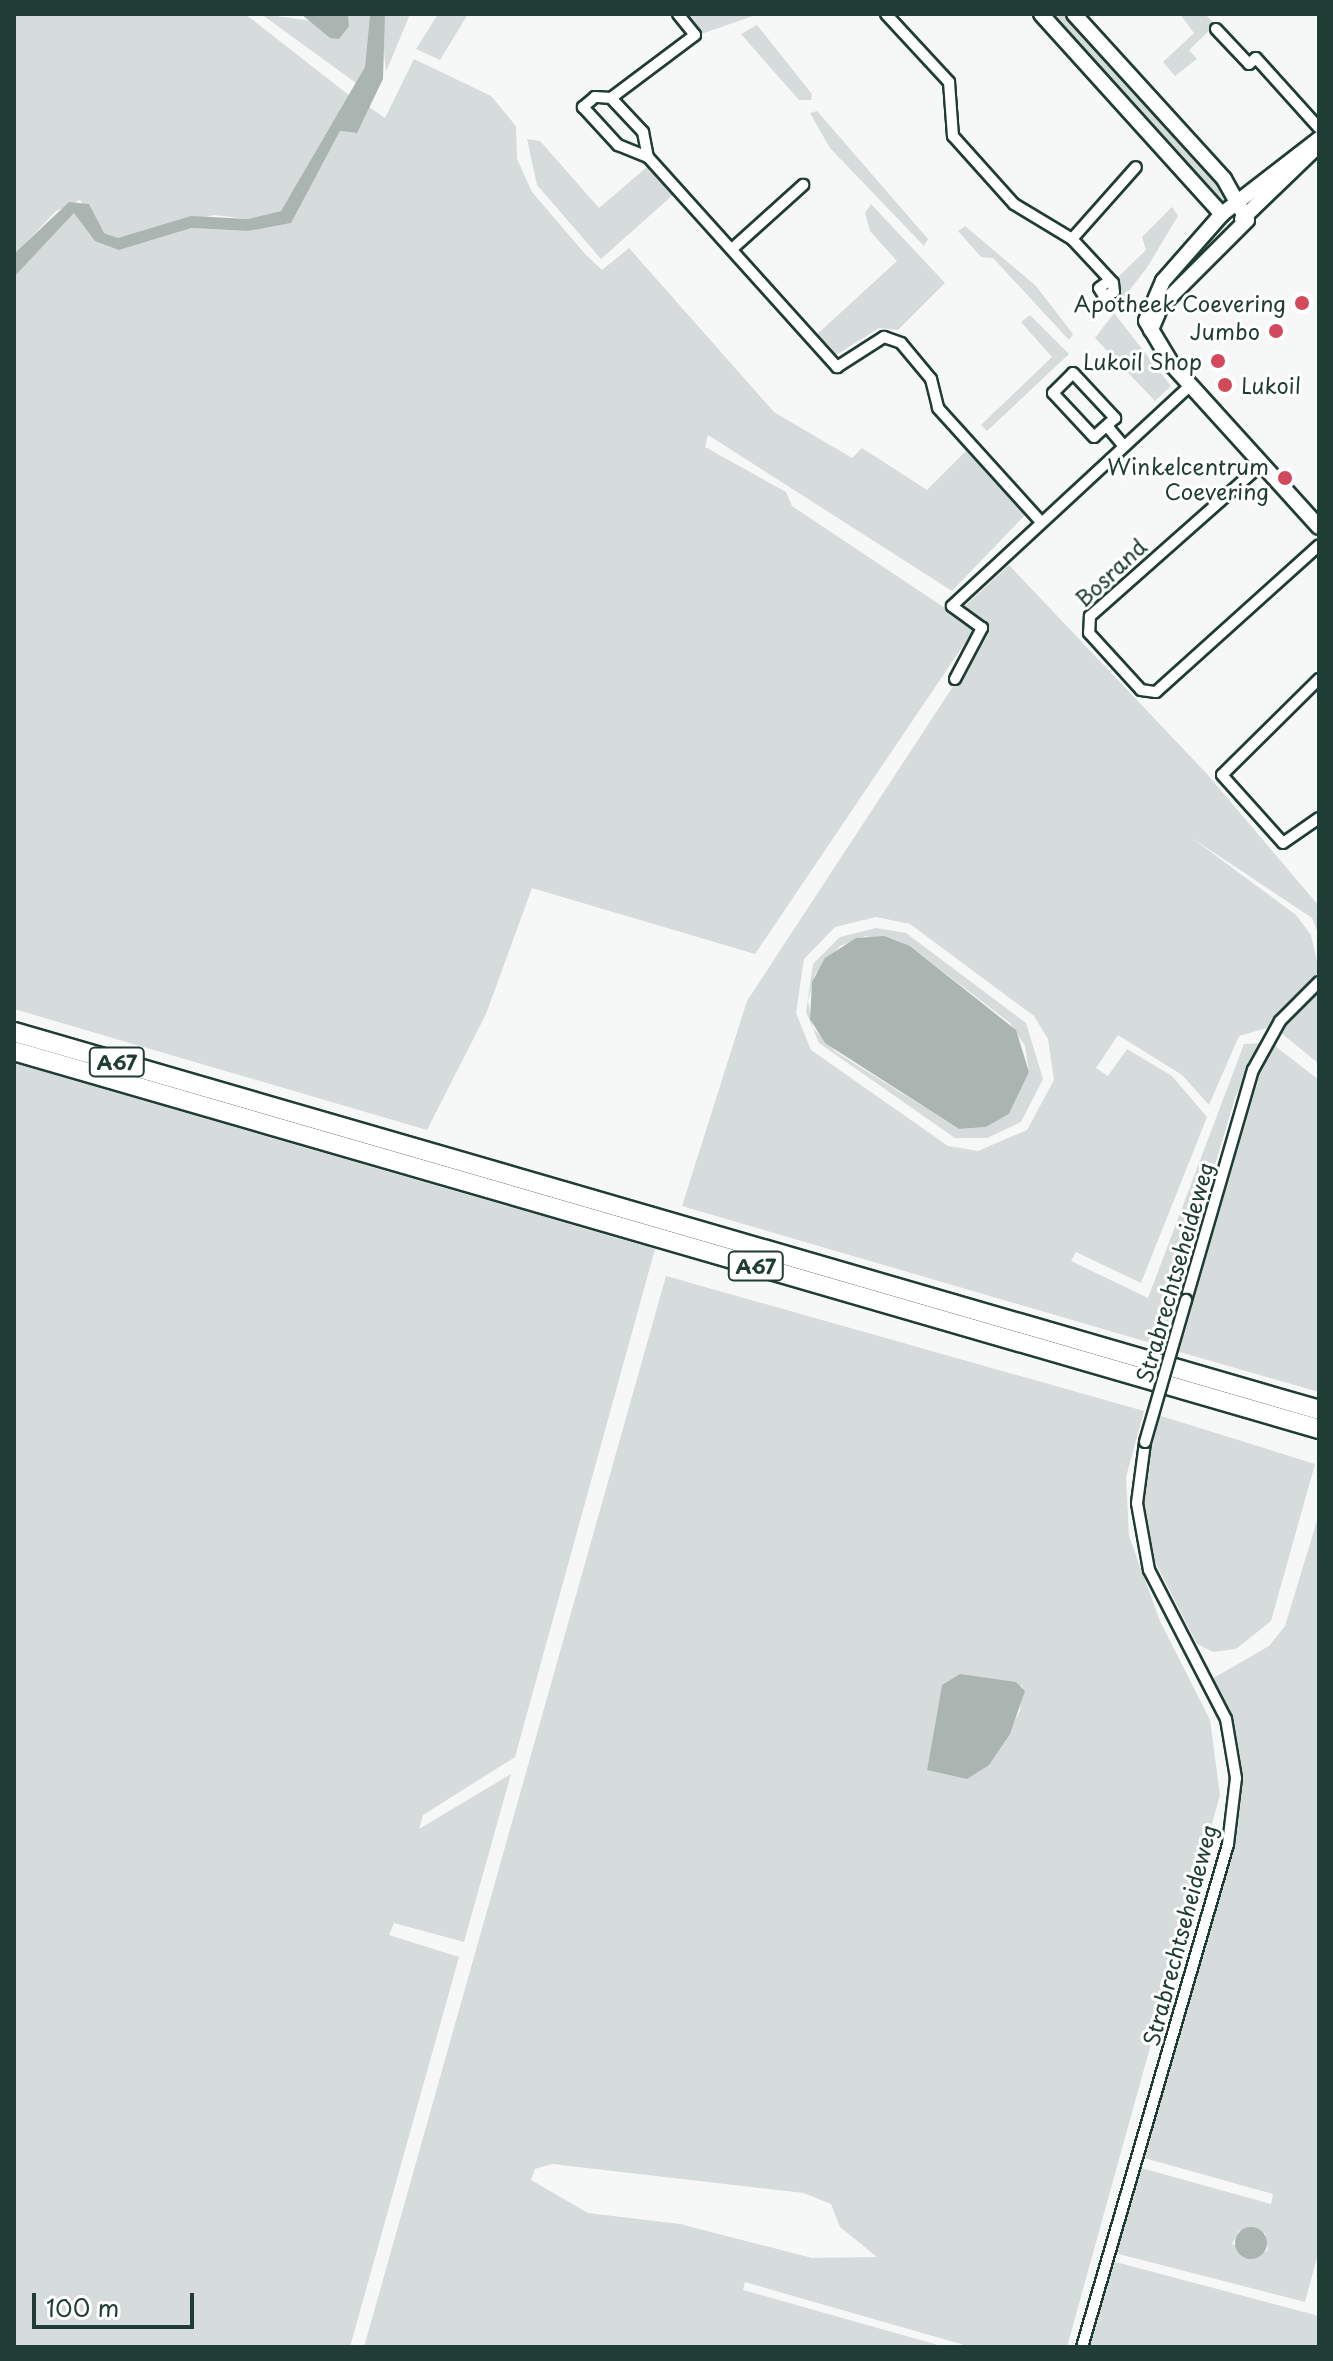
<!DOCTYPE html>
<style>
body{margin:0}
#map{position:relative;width:1333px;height:2361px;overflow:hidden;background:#f6f7f7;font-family:"Playpen Sans",sans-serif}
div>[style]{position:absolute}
.green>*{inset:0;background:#d6dcdb}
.water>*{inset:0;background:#aab5b1}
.round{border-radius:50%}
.roads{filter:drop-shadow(2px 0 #1f3d34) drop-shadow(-2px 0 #1f3d34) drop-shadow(0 2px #1f3d34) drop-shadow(0 -2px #1f3d34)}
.street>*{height:10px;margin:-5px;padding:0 5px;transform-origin:5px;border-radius:5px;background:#fff}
.secondary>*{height:14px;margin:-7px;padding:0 7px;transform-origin:7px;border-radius:7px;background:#fff}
.highway>*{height:18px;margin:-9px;padding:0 9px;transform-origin:9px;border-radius:9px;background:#fff}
.bridges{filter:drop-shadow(2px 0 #1f3d34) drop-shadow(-2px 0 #1f3d34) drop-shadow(0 2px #1f3d34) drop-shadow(0 -2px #1f3d34)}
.street-bridge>*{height:10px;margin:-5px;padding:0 5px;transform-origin:5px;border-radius:5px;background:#fff}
.dots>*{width:22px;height:22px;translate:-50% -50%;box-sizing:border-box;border:4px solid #fff;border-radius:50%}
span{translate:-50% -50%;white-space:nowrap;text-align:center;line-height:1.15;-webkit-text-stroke:6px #fff;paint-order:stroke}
.shield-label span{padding:2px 6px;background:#fff;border:2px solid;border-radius:6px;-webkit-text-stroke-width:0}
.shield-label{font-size:20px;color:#1f3d34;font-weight:700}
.poi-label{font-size:22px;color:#1f3d34}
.right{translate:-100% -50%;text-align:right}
.left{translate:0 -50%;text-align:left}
.street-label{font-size:22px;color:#1f3d34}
.frame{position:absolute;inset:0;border:16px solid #1f3d34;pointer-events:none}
.scale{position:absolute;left:32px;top:2293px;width:162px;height:36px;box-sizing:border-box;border:4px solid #1f3d34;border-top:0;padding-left:10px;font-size:24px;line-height:28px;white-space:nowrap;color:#1f3d34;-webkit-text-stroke:6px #fff;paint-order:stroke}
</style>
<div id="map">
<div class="green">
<i style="clip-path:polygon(14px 14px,245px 14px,350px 96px,281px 211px,248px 219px,214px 215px,118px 238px,104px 233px,80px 200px,56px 211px,14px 255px)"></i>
<i style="clip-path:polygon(261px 14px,349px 26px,348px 14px,370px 14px,365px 67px,356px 83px)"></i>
<i style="clip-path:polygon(385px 14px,410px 14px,386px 72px,382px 32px)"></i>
<i style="clip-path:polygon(438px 14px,468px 14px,440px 60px,416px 49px)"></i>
<i style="clip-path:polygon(684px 14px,759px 14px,701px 34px)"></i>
<i style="clip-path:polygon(1046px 14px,1065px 14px,1228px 194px,1228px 202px,1220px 203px)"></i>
<i style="clip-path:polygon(1180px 14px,1205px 14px,1215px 25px,1189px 50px,1197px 59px,1175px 76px,1163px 62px,1194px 33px)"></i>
<i style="clip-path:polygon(757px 25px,812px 94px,811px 100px,799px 100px,741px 34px)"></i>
<i style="clip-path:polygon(414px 59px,491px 96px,516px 126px,517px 159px,532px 192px,586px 255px,602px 270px,629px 248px,774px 412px,852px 458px,862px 448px,927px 490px,966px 451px,1025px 515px,952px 591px,708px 435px,705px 447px,786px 492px,792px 506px,975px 628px,755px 954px,532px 888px,486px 1014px,427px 1130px,14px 1009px,14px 277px,74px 213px,119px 250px,193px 228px,248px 231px,290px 223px,340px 131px,355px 133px,366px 105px,385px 118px)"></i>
<i style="clip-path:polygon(817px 111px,928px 239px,924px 246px,830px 148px,810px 113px)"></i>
<i style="clip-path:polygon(527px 139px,540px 141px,599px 208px,648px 166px,674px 194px,601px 259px,537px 185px)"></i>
<i style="clip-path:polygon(871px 204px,945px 283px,898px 330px,879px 328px,836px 355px,814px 337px,897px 261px,870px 231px,865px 213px)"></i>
<i style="clip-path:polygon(1172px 207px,1178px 216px,1146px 269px,1124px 297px,1117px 295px,1115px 280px,1146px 250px,1142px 237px)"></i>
<i style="clip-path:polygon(965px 226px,1036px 286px,1073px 334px,1069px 340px,993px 258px,981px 257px,958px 231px)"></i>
<i style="clip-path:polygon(1114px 313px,1171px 386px,1155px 401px,1095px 338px)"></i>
<i style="clip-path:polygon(1030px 315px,1069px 354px,987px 431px,981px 425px,1052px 357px,1021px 322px)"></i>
<i style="clip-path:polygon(evenodd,1009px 565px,1207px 774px,1319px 906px,1319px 936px,1312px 918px,1192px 838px,1296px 915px,1311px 935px,1319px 971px,1267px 1028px,1239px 1036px,1209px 1105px,1182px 1075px,1118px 1035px,1096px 1068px,1108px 1076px,1127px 1049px,1172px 1076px,1207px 1117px,1141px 1283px,1076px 1252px,1071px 1261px,1148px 1298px,1244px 1044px,1262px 1043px,1235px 1098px,1161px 1346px,682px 1206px,747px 1001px,990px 630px,965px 606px,1009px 565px,876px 917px,910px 924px,1034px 1016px,1048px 1039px,1054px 1080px,1027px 1130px,978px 1151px,948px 1146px,811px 1050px,796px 1013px,804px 959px,835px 927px,876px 917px)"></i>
<i style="clip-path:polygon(evenodd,876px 928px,906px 933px,1026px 1023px,1043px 1079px,1021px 1122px,987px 1138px,955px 1138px,819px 1043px,806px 1012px,813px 964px,840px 937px,876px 928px,866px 936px,910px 946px,1010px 1023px,1025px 1046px,1029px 1072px,1009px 1114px,986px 1127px,959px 1129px,836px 1052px,813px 1028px,808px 1001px,815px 974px,840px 946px,866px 936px)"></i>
<i style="clip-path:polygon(1319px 989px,1319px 1064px,1280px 1032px)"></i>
<i style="clip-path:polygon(1275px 1046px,1319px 1080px,1319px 1392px,1176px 1351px,1251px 1089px)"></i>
<i style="clip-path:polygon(14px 1063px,655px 1249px,515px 1757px,423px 1815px,419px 1829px,511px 1774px,464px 1942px,394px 1923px,389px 1935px,459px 1957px,350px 2347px,14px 2347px)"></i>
<i style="clip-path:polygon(evenodd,666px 1276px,1144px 1411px,1126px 1477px,1129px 1536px,1160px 1621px,1210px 1720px,1220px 1795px,1067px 2347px,971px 2347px,745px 2282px,743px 2290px,945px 2347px,364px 2347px,666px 1276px,942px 1685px,1022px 1686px,1020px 1711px,989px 1765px,927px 1770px,942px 1685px,666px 1276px,552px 2164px,804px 2193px,831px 2204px,840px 2227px,877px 2257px,812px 2258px,680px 2224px,588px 2213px,531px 2180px,535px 2169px,552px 2164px)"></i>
<i style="clip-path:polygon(1158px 1415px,1315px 1464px,1271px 1621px,1236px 1649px,1213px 1652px,1197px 1644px,1152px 1556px,1142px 1489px)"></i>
<i style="clip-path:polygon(evenodd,1319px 1514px,1319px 2250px,1305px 2302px,1111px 2252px,1134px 2166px,1271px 2204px,1273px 2194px,1137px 2156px,1227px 1834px,1233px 1761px,1210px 1680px,1269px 1646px,1285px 1626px,1319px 1514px,1239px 2231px,1265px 2233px,1268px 2250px,1259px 2255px,1232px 2244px,1239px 2231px)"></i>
<i style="clip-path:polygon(1108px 2260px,1319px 2316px,1319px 2347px,1084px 2347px)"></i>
</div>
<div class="water">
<i style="clip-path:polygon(301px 14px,348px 14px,349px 26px,339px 39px,330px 38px)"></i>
<i style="clip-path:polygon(370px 14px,385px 14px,383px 79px,357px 133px,340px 131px,291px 223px,248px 231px,192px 228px,119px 250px,95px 241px,74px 213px,14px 277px,16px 252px,69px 202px,89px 204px,104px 233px,118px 238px,191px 216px,248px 219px,281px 211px,365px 67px)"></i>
<i style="clip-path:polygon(856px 938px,884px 936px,910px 946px,1016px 1030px,1029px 1072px,1009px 1114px,986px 1127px,959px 1129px,825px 1043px,810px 1019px,812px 982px,825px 958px)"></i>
<i style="clip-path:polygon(960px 1674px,1016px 1682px,1025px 1691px,1010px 1734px,989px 1765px,967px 1779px,927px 1770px,942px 1685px)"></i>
<i class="round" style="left:1235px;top:2227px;width:32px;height:32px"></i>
</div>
<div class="roads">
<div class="street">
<i style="left:678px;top:14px;width:27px;rotate:51deg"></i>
<i style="left:695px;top:35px;width:105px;rotate:143.1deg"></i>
<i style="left:611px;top:98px;width:47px;rotate:46.7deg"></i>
<i style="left:643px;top:132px;width:25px;rotate:79deg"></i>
<i style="left:648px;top:157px;width:283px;rotate:48deg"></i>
<i style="left:837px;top:367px;width:56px;rotate:-32.6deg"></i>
<i style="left:884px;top:337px;width:18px;rotate:19deg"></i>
<i style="left:901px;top:343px;width:47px;rotate:50.2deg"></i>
<i style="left:931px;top:379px;width:30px;rotate:76deg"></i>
<i style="left:938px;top:408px;width:154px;rotate:47.9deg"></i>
<i style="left:886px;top:14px;width:93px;rotate:47.2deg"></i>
<i style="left:949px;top:82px;width:54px;rotate:85.8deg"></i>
<i style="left:953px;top:136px;width:91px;rotate:48.1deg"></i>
<i style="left:1014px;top:204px;width:68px;rotate:31.1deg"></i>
<i style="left:1072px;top:239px;width:60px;rotate:47deg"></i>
<i style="left:1113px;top:283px;width:9px;rotate:84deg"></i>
<i style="left:1114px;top:292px;width:11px;rotate:158deg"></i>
<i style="left:1104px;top:296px;width:9px;rotate:-122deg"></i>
<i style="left:1099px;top:288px;width:12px;rotate:-35deg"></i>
<i style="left:1216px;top:29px;width:48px;rotate:46.7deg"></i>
<i style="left:1249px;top:64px;width:9px;rotate:-41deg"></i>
<i style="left:1256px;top:58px;width:94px;rotate:48deg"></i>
<i style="left:611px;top:98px;width:16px;rotate:-176deg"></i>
<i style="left:595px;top:97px;width:16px;rotate:140deg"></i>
<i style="left:583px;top:107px;width:52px;rotate:47.4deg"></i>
<i style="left:618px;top:145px;width:32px;rotate:22deg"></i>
<i style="left:1072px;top:239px;width:96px;rotate:-48.4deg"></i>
<i style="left:732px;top:249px;width:96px;rotate:-42deg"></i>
<i style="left:1073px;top:373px;width:62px;rotate:47deg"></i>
<i style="left:1115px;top:418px;width:28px;rotate:138deg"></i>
<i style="left:1094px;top:437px;width:60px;rotate:-133deg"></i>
<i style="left:1053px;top:393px;width:28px;rotate:-45deg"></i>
<i style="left:1107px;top:426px;width:26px;rotate:50deg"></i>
<i style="left:1262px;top:464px;width:230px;rotate:138.5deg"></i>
<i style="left:1090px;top:616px;width:17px;rotate:93deg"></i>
<i style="left:1089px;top:633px;width:77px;rotate:47.6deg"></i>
<i style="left:1141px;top:690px;width:15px;rotate:8deg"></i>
<i style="left:1156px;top:692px;width:219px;rotate:-42deg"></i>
<i style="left:955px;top:679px;width:58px;rotate:-62.1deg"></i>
<i style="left:982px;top:628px;width:37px;rotate:-144deg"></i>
<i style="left:952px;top:606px;width:326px;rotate:-42.8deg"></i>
<i style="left:1319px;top:679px;width:136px;rotate:135.3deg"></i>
<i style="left:1222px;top:775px;width:91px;rotate:48.1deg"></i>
<i style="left:1283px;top:843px;width:44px;rotate:-34.8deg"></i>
<i style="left:1186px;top:1300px;width:240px;rotate:-73.8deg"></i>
<i style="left:1253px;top:1070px;width:56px;rotate:-61.1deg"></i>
<i style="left:1280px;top:1021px;width:55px;rotate:-45deg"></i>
<i style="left:1082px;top:2347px;width:524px;rotate:-73.81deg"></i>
<i style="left:1228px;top:1844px;width:66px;rotate:-83.1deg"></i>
<i style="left:1236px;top:1778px;width:60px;rotate:-99.6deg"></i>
<i style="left:1226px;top:1719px;width:168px;rotate:-117.3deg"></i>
<i style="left:1149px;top:1570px;width:68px;rotate:-100.2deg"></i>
<i style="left:1137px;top:1503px;width:62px;rotate:-82.5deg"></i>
</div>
<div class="secondary">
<i style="left:1041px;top:14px;width:270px;rotate:47.9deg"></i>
<i style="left:1074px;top:14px;width:223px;rotate:47.7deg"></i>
<i style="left:1224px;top:179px;width:47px;rotate:60.7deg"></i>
<i style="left:1247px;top:220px;width:122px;rotate:135deg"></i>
<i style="left:1161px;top:306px;width:26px;rotate:113deg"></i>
<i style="left:1319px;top:139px;width:123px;rotate:142.3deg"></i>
<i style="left:1222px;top:214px;width:89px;rotate:131.4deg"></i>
<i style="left:1163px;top:281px;width:43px;rotate:113deg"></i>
<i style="left:1146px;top:321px;width:52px;rotate:59deg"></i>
<i style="left:1173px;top:366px;width:217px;rotate:47.8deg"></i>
<i style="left:1242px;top:219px;width:107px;rotate:-43.9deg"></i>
</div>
<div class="highway">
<i style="left:14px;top:1032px;width:1359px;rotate:16.15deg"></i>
<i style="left:14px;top:1051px;width:1359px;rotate:16.15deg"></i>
</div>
</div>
<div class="bridges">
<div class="street-bridge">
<i style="left:1145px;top:1442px;width:148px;rotate:-73.9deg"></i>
</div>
</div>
<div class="dots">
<i style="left:1302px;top:303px;background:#d1495b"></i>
<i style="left:1276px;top:331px;background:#d1495b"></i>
<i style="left:1218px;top:361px;background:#d1495b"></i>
<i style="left:1225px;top:385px;background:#d1495b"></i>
<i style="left:1285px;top:478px;background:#d1495b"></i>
</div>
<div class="shield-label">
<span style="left:117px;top:1062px">A67</span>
<span style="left:756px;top:1266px">A67</span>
</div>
<div class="poi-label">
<span class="right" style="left:1286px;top:303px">Apotheek Coevering</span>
<span class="right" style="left:1260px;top:331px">Jumbo</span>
<span class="right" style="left:1202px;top:361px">Lukoil Shop</span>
<span class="left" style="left:1241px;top:385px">Lukoil</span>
<span class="right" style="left:1269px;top:478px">Winkelcentrum<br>Coevering</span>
</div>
<div class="street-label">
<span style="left:1110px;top:572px;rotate:-43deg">Bosrand</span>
<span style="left:1174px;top:1272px;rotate:-74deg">Strabrechtseheideweg</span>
<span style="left:1179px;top:1935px;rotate:-75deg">Strabrechtseheideweg</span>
</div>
<div class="frame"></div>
<div class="scale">100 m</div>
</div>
